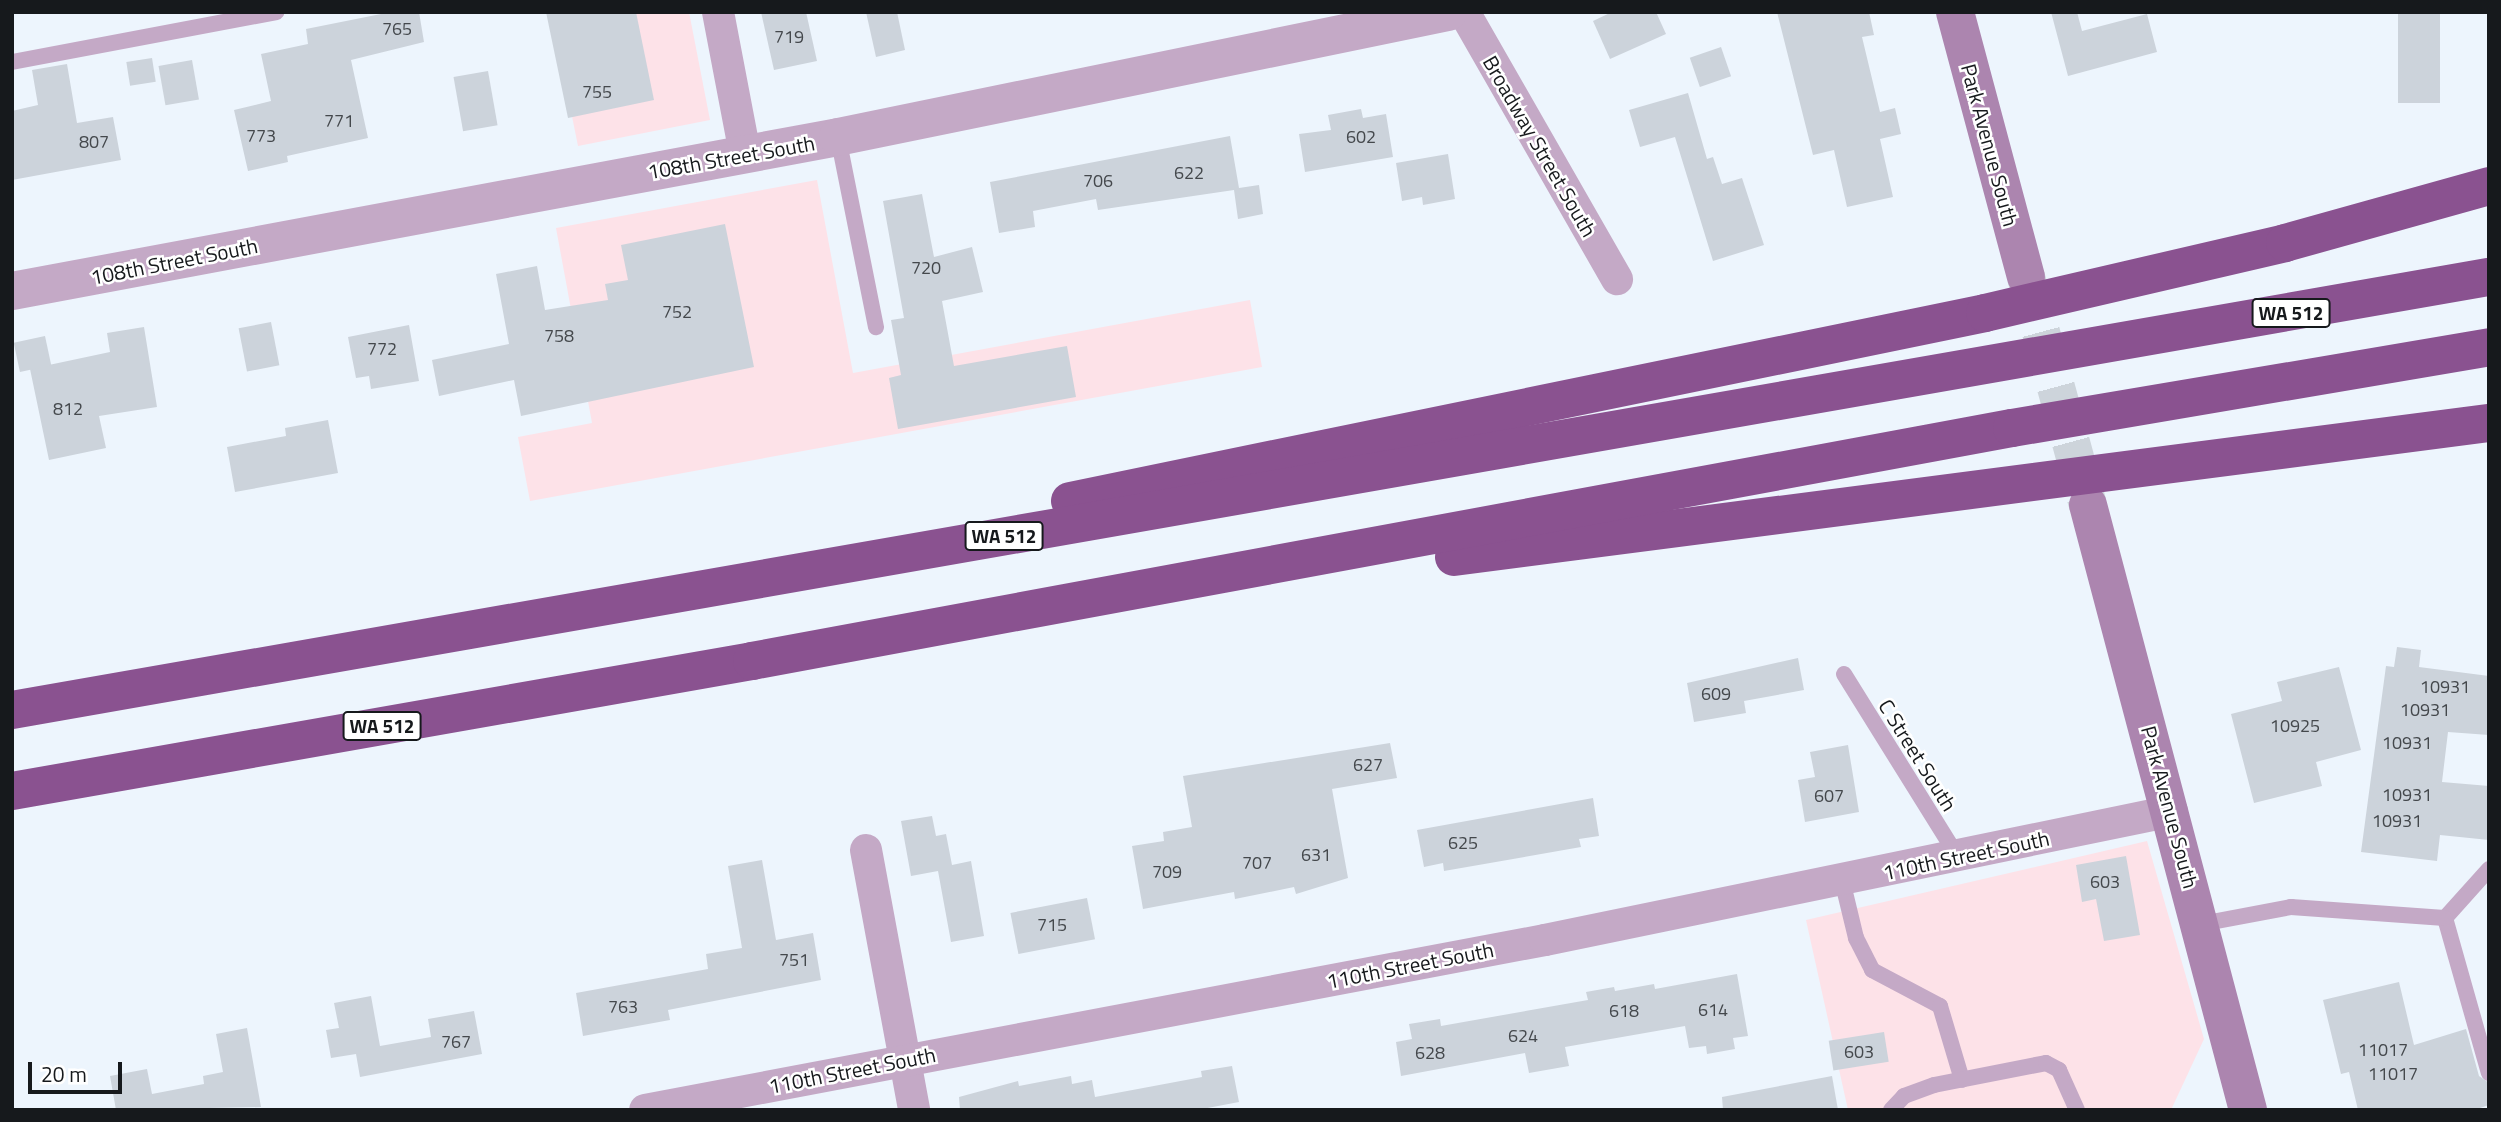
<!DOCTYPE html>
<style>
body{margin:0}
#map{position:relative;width:2501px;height:1122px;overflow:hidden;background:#edf5fd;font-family:"Titillium Web",sans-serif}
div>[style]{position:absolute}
.commercial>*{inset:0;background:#fde2e8}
.building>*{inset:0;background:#ccd3db;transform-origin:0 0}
.secondary-tunnel>*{height:38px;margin-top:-19px;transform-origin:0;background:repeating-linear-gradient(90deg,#cdd4db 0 38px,transparent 0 57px)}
.service>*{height:16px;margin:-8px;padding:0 8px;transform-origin:8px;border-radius:8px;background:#c4a9c6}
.minor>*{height:32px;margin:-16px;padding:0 16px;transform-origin:16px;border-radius:16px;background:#c4a9c6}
.tertiary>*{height:38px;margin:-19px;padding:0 19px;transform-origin:19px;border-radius:19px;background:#c4a9c6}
.secondary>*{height:38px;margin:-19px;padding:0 19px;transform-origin:19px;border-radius:19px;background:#ac85af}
.motorway>*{height:38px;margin:-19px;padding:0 19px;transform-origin:19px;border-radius:19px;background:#8a5290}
span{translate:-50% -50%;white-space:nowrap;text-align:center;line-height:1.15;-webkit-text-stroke:5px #fff;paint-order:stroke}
.number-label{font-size:18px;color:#44484c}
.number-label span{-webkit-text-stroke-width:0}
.shield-label span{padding:2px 5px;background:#fff;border:2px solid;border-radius:5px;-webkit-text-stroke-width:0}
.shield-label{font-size:19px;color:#16191c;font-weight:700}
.street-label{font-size:21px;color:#16191c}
.frame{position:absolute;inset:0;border:14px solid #16191c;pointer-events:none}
.scale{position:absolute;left:28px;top:1062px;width:94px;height:32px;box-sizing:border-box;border:4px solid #16191c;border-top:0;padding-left:9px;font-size:21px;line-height:24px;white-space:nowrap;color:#16191c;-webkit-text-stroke:5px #fff;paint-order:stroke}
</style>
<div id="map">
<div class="commercial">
<i style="clip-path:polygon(551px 12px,689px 12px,710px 120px,578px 146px)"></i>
<i style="clip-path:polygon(817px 180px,853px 373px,1250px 300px,1262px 367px,530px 501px,518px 437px,592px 423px,556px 228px)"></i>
<i style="clip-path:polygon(2147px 841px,2204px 1039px,2171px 1110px,1848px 1110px,1806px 920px)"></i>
</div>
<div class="building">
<i style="clip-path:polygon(391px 12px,419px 12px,424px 42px,351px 60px,368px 138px,287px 156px,288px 162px,248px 171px,234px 110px,271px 101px,261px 54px,308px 44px,306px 29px)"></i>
<i style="clip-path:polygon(546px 12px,636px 12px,654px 100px,568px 118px)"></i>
<i style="clip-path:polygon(761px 12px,806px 12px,817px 61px,774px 70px)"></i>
<i style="clip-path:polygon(866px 12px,897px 12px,905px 50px,876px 57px)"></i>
<i style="clip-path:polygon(1612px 12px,1656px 12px,1666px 34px,1610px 59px,1593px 21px)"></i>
<i style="clip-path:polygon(1777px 12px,1869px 12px,1874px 35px,1862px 37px,1880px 112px,1895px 108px,1901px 134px,1880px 139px,1893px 197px,1847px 207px,1834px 150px,1813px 155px)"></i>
<i style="clip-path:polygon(2051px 12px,2077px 12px,2082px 31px,2147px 14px,2157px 52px,2068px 76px)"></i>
<i style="left:2398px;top:12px;width:42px;height:91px"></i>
<i style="left:1721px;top:47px;width:31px;height:33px;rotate:71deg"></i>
<i style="left:152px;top:58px;width:24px;height:26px;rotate:81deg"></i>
<i style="left:192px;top:60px;width:40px;height:34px;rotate:80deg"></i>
<i style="clip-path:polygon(67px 64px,77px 123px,113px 117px,121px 160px,12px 180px,12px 111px,38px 105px,32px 70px)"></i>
<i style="left:488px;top:71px;width:55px;height:35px;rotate:80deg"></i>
<i style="clip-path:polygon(1688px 93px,1707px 159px,1713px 157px,1722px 184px,1742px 178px,1764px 245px,1713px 261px,1675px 137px,1640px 147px,1629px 110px)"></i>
<i style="clip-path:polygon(1361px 109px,1363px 118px,1386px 114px,1393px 157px,1305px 172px,1299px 134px,1331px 130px,1328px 115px)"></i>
<i style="clip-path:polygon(1230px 136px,1239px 188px,1259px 185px,1263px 214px,1238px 219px,1234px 190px,1098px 210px,1096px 199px,1033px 211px,1035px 227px,999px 233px,990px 182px)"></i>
<i style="clip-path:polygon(1448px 154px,1455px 199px,1423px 205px,1422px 197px,1402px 201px,1396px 163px)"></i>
<i style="clip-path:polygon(922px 194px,934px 257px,972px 247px,983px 292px,942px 301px,954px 366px,1067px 346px,1076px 397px,898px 429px,889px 378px,901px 375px,891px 320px,904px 318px,883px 201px)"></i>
<i style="clip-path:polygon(725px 224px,754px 367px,521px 416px,514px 380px,439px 396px,432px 360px,509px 344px,496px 274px,537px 266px,545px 310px,608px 300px,605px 284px,628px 280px,621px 245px)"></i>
<i style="left:271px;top:322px;width:44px;height:33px;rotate:79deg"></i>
<i style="clip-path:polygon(409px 325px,419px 381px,371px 389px,369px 376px,356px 378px,348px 337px)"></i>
<i style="clip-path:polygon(144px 327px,157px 407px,99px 416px,106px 448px,49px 460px,30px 369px,110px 352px,107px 333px)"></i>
<i style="left:45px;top:336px;width:30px;height:32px;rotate:78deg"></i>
<i style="clip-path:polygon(328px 420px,338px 473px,235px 492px,227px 447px,286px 436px,285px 428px)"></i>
<i style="clip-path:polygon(2397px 647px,2421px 650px,2419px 667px,2489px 676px,2489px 735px,2448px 732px,2442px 782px,2489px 786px,2489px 840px,2440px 835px,2437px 861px,2361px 852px,2386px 666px,2394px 667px)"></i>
<i style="clip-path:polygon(1798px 658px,1804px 690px,1744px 701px,1746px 713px,1694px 722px,1687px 683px)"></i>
<i style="clip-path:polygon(2339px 667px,2361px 750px,2316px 762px,2322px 786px,2254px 803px,2231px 714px,2282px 701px,2277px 682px)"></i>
<i style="clip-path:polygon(1390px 743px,1397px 778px,1332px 789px,1348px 878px,1296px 894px,1294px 887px,1235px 899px,1234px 892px,1143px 909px,1132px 846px,1164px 841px,1163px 832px,1192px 827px,1183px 776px)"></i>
<i style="clip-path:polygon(1848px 745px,1859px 812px,1805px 822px,1798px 780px,1815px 777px,1810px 752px)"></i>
<i style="clip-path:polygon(1593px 798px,1599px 836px,1579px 839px,1581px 847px,1444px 871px,1443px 863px,1424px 867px,1417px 830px)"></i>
<i style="clip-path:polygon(932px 816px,936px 836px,946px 834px,952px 865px,971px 861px,984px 936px,951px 942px,938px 871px,911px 876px,901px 821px)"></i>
<i style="clip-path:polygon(2126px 856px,2140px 935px,2104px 941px,2096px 899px,2082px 902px,2076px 865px)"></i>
<i style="clip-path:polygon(762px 860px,776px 940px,813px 933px,821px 980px,668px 1010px,670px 1020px,583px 1036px,576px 993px,708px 969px,706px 954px,742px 948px,728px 866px)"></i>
<i style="left:1087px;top:898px;width:42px;height:78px;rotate:79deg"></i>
<i style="clip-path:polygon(1737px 974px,1748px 1036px,1733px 1038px,1735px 1049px,1707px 1054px,1706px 1046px,1689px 1048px,1685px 1026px,1565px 1047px,1569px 1066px,1529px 1073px,1525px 1053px,1401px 1076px,1396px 1042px,1412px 1039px,1409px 1024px,1440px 1019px,1441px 1026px,1588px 1000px,1586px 992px,1614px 987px,1615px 991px,1654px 984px,1655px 989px)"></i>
<i style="clip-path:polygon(2399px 982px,2414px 1045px,2466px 1029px,2479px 1076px,2489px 1083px,2489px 1105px,2474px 1110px,2358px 1110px,2349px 1072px,2341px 1074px,2323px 1000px)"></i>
<i style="clip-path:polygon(371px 996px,380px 1046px,431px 1037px,428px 1019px,474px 1011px,482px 1054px,360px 1077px,356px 1054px,331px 1058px,326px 1030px,339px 1028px,334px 1003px)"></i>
<i style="clip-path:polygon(247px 1028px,261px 1107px,116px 1110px,110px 1076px,147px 1069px,152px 1094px,204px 1084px,203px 1076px,223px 1072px,216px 1034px)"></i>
<i style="left:1884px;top:1032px;width:30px;height:56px;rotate:81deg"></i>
<i style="clip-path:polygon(1232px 1066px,1239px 1102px,1197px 1110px,960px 1110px,959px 1097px,1018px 1081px,1019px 1086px,1071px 1076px,1072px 1084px,1092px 1080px,1095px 1097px,1202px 1077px,1201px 1071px)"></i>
<i style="clip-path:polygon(1832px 1076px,1838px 1110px,1723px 1110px,1722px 1097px)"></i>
</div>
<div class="secondary-tunnel">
<i style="left:2026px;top:277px;width:236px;rotate:74.8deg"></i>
</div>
<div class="service">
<i style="left:12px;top:62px;width:269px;rotate:-10.7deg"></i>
<i style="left:838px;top:137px;width:194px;rotate:78.7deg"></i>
<i style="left:1844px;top:674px;width:216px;rotate:58.1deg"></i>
<i style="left:2489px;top:869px;width:66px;rotate:131.9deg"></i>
<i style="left:2445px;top:918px;width:161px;rotate:74.2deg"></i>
<i style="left:1842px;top:880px;width:60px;rotate:76.4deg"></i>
<i style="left:1856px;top:938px;width:36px;rotate:63deg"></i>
<i style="left:1872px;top:970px;width:77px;rotate:27.9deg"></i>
<i style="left:1940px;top:1006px;width:77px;rotate:73.4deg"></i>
<i style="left:2201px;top:924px;width:92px;rotate:-10.7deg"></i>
<i style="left:2291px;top:907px;width:154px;rotate:4.1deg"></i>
<i style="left:1891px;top:1110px;width:19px;rotate:-47deg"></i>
<i style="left:1904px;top:1096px;width:32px;rotate:-20deg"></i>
<i style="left:1934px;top:1085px;width:114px;rotate:-11.1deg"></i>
<i style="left:2046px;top:1063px;width:15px;rotate:28deg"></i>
<i style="left:2059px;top:1070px;width:44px;rotate:65.8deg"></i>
</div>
<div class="minor">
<i style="left:718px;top:12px;width:145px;rotate:79.2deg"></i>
<i style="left:1464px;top:12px;width:308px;rotate:60.2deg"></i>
<i style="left:866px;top:850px;width:264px;rotate:79.5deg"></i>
<i style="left:645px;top:1110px;width:916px;rotate:-10.7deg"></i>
<i style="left:1545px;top:940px;width:640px;rotate:-11.63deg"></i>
</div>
<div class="tertiary">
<i style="left:12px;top:291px;width:840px;rotate:-10.56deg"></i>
<i style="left:838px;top:137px;width:623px;rotate:-11.58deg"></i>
</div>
<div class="secondary">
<i style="left:1955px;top:12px;width:274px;rotate:75deg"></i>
<i style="left:2088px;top:505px;width:626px;rotate:75.19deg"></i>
</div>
<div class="motorway">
<i style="left:1070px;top:501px;width:934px;rotate:-11.61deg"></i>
<i style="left:1985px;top:313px;width:308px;rotate:-13.1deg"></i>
<i style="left:2285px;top:243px;width:212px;rotate:-15.6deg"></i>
<i style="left:1454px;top:557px;width:1044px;rotate:-7.38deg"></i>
<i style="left:12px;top:710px;width:2515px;rotate:-9.92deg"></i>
<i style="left:12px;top:791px;width:751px;rotate:-9.96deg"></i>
<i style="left:752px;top:661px;width:1281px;rotate:-10.48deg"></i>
<i style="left:2012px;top:428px;width:484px;rotate:-9.6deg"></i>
</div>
<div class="number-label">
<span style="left:397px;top:29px">765</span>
<span style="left:789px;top:37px">719</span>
<span style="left:597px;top:92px">755</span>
<span style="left:339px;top:121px">771</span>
<span style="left:261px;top:136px">773</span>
<span style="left:1361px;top:137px">602</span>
<span style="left:94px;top:142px">807</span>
<span style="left:1189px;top:173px">622</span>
<span style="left:1098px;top:181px">706</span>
<span style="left:926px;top:268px">720</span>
<span style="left:677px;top:312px">752</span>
<span style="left:559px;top:336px">758</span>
<span style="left:382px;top:349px">772</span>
<span style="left:68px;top:409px">812</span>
<span style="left:2445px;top:687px">10931</span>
<span style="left:1716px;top:694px">609</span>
<span style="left:2425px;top:710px">10931</span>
<span style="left:2295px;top:726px">10925</span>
<span style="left:2407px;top:743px">10931</span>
<span style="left:1368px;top:765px">627</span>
<span style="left:2407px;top:795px">10931</span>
<span style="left:1829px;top:796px">607</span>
<span style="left:2397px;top:821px">10931</span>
<span style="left:1463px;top:843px">625</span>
<span style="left:1316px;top:855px">631</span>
<span style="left:1257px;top:863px">707</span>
<span style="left:1167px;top:872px">709</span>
<span style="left:2105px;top:882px">603</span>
<span style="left:1052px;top:925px">715</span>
<span style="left:794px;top:960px">751</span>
<span style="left:623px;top:1007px">763</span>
<span style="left:1713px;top:1010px">614</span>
<span style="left:1624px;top:1011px">618</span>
<span style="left:1523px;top:1036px">624</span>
<span style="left:456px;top:1042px">767</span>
<span style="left:2383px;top:1050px">11017</span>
<span style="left:1859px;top:1052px">603</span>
<span style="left:1430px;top:1053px">628</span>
<span style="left:2393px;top:1074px">11017</span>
</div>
<div class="shield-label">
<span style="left:2291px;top:313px">WA 512</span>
<span style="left:1004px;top:536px">WA 512</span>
<span style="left:382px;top:726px">WA 512</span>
</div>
<div class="street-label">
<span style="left:1990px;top:145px;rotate:75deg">Park Avenue South</span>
<span style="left:1540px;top:146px;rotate:60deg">Broadway Street South</span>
<span style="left:731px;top:157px;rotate:-10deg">108th Street South</span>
<span style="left:174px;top:261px;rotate:-11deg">108th Street South</span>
<span style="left:1918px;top:755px;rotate:58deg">C Street South</span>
<span style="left:2170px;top:807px;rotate:75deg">Park Avenue South</span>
<span style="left:1966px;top:855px;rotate:-12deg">110th Street South</span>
<span style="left:1410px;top:965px;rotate:-11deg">110th Street South</span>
<span style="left:852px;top:1070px;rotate:-11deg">110th Street South</span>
</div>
<div class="frame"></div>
<div class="scale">20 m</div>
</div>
